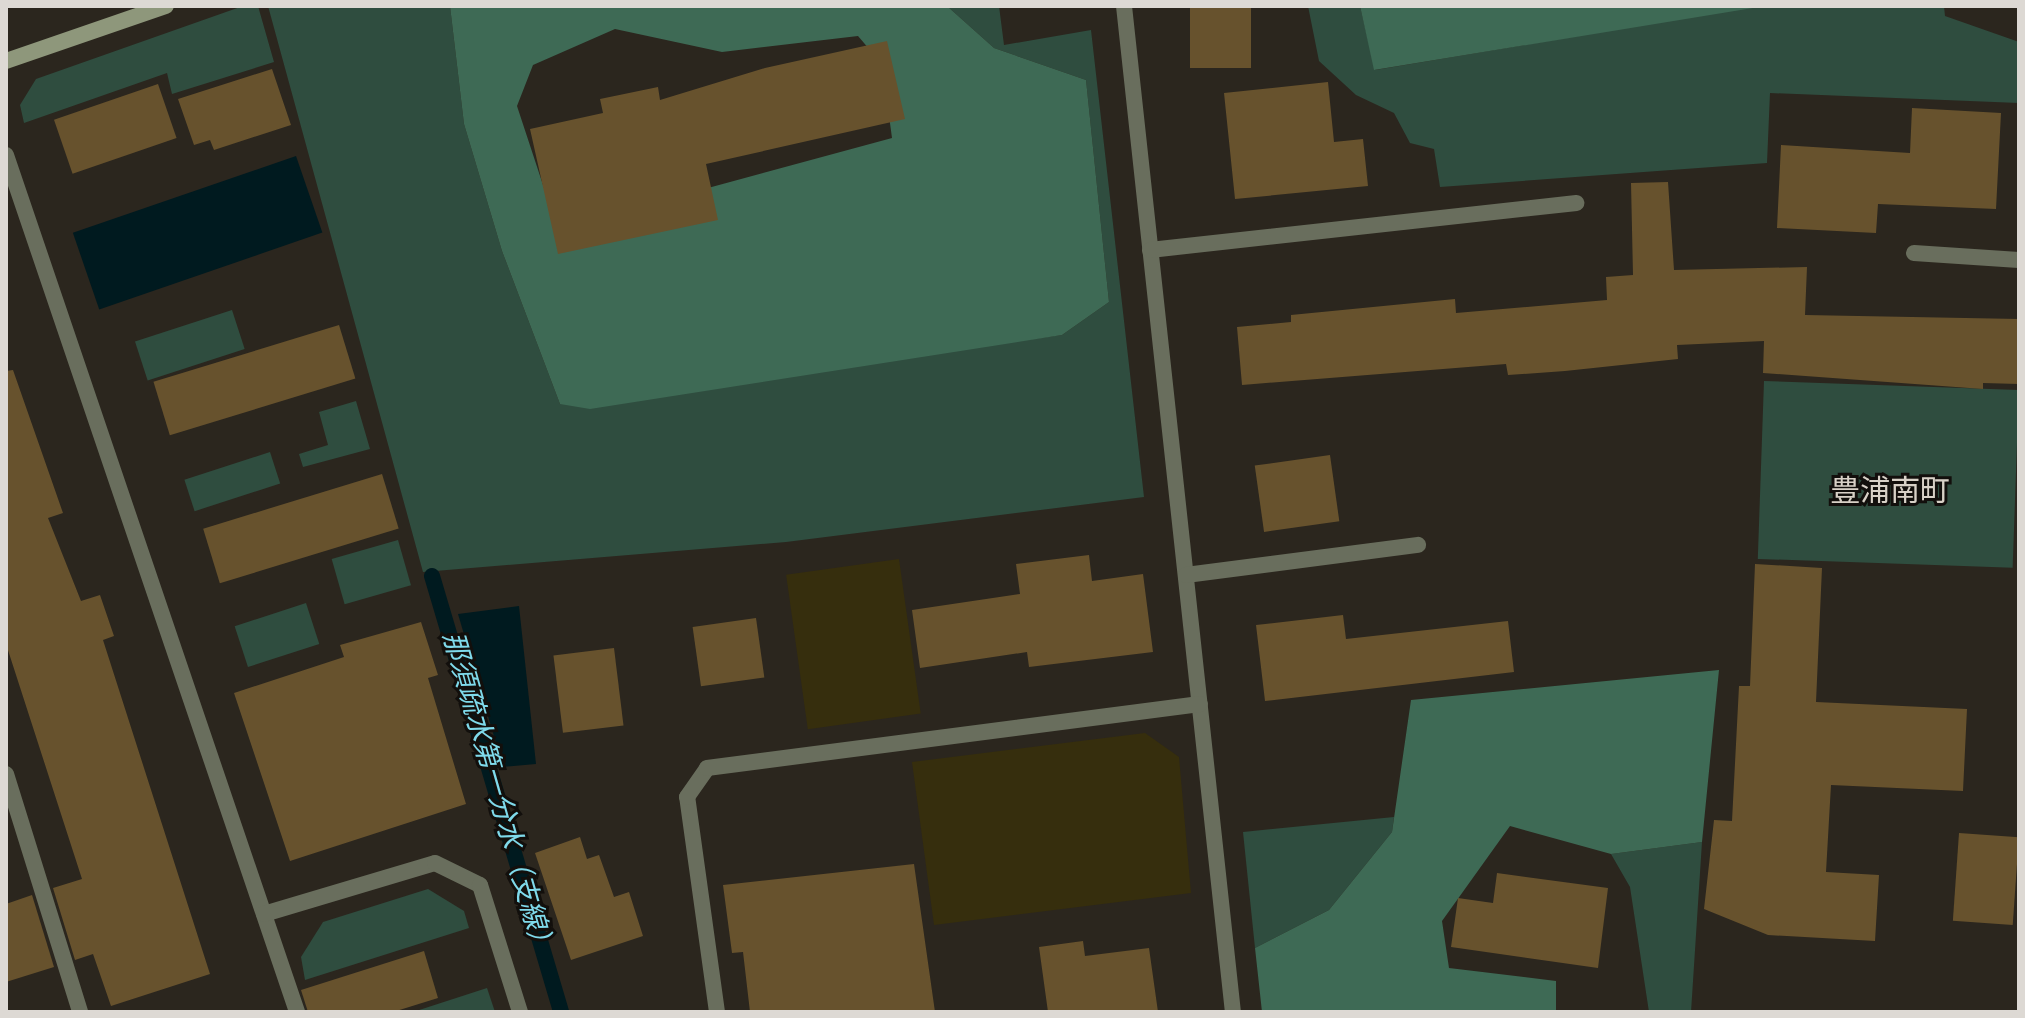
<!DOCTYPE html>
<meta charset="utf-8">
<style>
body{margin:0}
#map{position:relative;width:2025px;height:1018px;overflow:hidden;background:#2b261e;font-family:"Sofia Sans Condensed","Noto Sans JP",sans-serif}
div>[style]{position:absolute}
.green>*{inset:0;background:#2f4d3f;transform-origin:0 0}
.forest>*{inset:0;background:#3e6a55}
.sand>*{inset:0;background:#362e0d;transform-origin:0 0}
.water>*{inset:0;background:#001a1f;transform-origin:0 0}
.stream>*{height:16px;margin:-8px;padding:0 8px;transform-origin:8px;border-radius:8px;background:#001a1f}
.building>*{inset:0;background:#67522d;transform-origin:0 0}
.street>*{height:16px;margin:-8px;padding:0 8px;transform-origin:8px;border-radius:8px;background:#696e5d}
.secondary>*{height:16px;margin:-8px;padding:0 8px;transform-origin:8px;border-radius:8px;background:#8e977b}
span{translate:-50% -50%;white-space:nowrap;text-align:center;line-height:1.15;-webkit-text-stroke:6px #120f0c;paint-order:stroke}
.water-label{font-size:28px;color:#7fdaeb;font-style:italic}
.quarter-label{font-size:30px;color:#d8d1c7}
.frame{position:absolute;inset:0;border:8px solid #ddd9d4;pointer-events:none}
</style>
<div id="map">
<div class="green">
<i style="clip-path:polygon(243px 6px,258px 6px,274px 62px,172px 94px,167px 73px,24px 123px,20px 105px,36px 79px)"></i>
<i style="clip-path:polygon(268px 6px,450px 6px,464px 124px,502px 251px,560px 404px,1062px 335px,1109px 302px,1086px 80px,994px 48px,947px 6px,999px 6px,1004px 45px,1091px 30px,1144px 497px,786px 542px,423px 572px)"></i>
<i style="clip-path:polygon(1308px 6px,1360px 6px,1375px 70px,1757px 6px,1944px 6px,1945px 16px,2019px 42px,2019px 103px,1770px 93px,1767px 163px,1440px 187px,1434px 149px,1410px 143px,1394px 113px,1356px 95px,1319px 61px)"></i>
<i style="left:232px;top:310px;width:41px;height:102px;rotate:72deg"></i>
<i style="left:1764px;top:381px;width:255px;height:178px;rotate:2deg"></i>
<i style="clip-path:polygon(356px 401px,370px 449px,303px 467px,299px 454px,328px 445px,319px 412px)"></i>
<i style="left:270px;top:452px;width:33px;height:90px;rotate:72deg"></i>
<i style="left:398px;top:540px;width:47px;height:69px;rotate:74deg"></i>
<i style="left:306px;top:603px;width:43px;height:75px;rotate:72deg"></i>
<i style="clip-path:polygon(1394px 817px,1392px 832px,1329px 910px,1255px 948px,1243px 832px)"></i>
<i style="clip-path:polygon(1702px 842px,1691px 1012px,1649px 1012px,1630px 887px,1611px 854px)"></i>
<i style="clip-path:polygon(428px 889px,464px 911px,469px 928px,305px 980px,301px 957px,323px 922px)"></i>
<i style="clip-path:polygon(487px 988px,495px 1012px,413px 1012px)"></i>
</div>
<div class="forest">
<i style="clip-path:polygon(evenodd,450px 6px,947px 6px,994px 48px,1086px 80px,1109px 302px,1062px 335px,590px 409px,560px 404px,502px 251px,464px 124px,450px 6px,615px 29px,722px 52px,858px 36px,882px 64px,892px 138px,572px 225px,544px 188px,517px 106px,533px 65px,615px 29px)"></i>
<i style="clip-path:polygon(1360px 6px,1765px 6px,1374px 70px)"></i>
<i style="clip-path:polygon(1719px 670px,1702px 842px,1611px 854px,1510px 826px,1442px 921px,1449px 968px,1556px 981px,1556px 1012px,1262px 1012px,1255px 948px,1329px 910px,1392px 832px,1411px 700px)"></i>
</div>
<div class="sand">
<i style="left:899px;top:559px;width:156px;height:114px;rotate:82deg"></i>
<i style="clip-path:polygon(1145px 733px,1179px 757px,1191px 893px,934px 925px,912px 762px)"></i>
</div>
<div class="water">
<i style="left:296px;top:156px;width:81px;height:236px;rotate:71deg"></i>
<i style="clip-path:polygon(519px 606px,536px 764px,503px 767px,458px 614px)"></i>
</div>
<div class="stream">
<i style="left:432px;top:576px;width:455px;rotate:73.5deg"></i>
</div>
<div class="building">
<i style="left:1190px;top:6px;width:61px;height:62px"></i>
<i style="clip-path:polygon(887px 41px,905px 119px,706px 164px,718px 220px,558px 254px,530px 129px,603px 113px,600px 99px,658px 87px,660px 100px,765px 68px)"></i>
<i style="clip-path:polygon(272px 69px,291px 125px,214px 150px,210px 140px,194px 145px,178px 99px)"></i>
<i style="clip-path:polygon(1328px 82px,1334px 142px,1363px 139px,1368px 186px,1235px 199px,1224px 93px)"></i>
<i style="left:158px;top:84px;width:57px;height:110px;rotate:71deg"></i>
<i style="clip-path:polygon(1912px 108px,2001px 113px,1996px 209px,1878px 204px,1876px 233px,1777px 228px,1781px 145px,1910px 153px)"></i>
<i style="clip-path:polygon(1668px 182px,1674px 270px,1807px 267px,1805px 315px,2019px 319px,2019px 384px,1983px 383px,1983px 389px,1763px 373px,1764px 341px,1677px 345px,1678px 359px,1565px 371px,1508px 375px,1506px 364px,1242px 385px,1237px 327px,1291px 322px,1291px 315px,1455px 299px,1456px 313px,1607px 300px,1606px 277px,1633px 275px,1631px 183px)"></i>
<i style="left:339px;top:325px;width:56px;height:194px;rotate:73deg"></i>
<i style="clip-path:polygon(13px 370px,63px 513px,48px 518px,81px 601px,100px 595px,114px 636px,103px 640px,210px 974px,111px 1006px,93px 954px,75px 960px,53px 888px,82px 879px,6px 644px,6px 371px)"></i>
<i style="left:1330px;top:455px;width:67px;height:76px;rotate:82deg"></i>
<i style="left:382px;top:474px;width:57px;height:187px;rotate:73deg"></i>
<i style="clip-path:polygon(1089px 555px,1092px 581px,1143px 574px,1153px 652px,1029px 667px,1027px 652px,920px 668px,912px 610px,1020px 594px,1016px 564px)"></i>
<i style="clip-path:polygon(1755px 564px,1822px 568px,1816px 702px,1967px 709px,1963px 791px,1831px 785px,1826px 872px,1879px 875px,1875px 941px,1768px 935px,1704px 909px,1714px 820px,1732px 821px,1739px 686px,1750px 686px)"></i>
<i style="clip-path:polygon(1343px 615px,1346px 639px,1508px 621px,1514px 672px,1265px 701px,1256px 625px)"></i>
<i style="left:756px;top:618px;width:60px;height:64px;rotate:82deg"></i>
<i style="clip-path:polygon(421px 622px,438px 675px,428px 678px,466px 804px,290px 861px,234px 693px,344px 657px,340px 645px)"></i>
<i style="left:614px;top:648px;width:78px;height:61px;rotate:83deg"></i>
<i style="left:1959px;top:833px;width:60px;height:88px;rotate:4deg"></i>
<i style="clip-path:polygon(580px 837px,587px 859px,599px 855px,614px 897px,629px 892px,643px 936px,571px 960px,535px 853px)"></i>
<i style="clip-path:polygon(914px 864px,935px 1012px,750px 1012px,743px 952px,732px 953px,723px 885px)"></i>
<i style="clip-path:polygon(1497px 873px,1608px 888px,1598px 968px,1451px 947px,1458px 898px,1493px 903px)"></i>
<i style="clip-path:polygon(32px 895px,54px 967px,6px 982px,6px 904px)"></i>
<i style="clip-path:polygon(1083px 941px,1085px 956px,1149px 948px,1158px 1012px,1048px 1012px,1039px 947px)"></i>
<i style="clip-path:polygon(424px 951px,438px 998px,393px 1012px,308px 1012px,301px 990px)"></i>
</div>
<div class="street">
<i style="left:1124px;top:6px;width:1012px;rotate:83.82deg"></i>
<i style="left:6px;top:155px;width:905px;rotate:71.24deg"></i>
<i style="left:1150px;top:250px;width:429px;rotate:-6.3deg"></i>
<i style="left:1914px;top:253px;width:105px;rotate:3.8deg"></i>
<i style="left:1186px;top:575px;width:234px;rotate:-7.4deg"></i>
<i style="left:6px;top:774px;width:249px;rotate:72.7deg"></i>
<i style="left:264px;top:914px;width:178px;rotate:-16.6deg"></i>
<i style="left:435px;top:863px;width:50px;rotate:26.1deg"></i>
<i style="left:480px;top:885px;width:133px;rotate:72.5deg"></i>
<i style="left:717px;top:1012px;width:217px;rotate:-97.9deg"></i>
<i style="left:687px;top:797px;width:35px;rotate:-55deg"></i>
<i style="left:707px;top:768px;width:497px;rotate:-7.4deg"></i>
</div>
<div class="secondary">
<i style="left:6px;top:61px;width:169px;rotate:-19deg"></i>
</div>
<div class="water-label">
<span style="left:497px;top:794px;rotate:74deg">那須疏水第一分水（支線）</span>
</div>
<div class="quarter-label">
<span style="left:1890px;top:492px">豊浦南町</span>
</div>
<div class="frame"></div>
</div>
